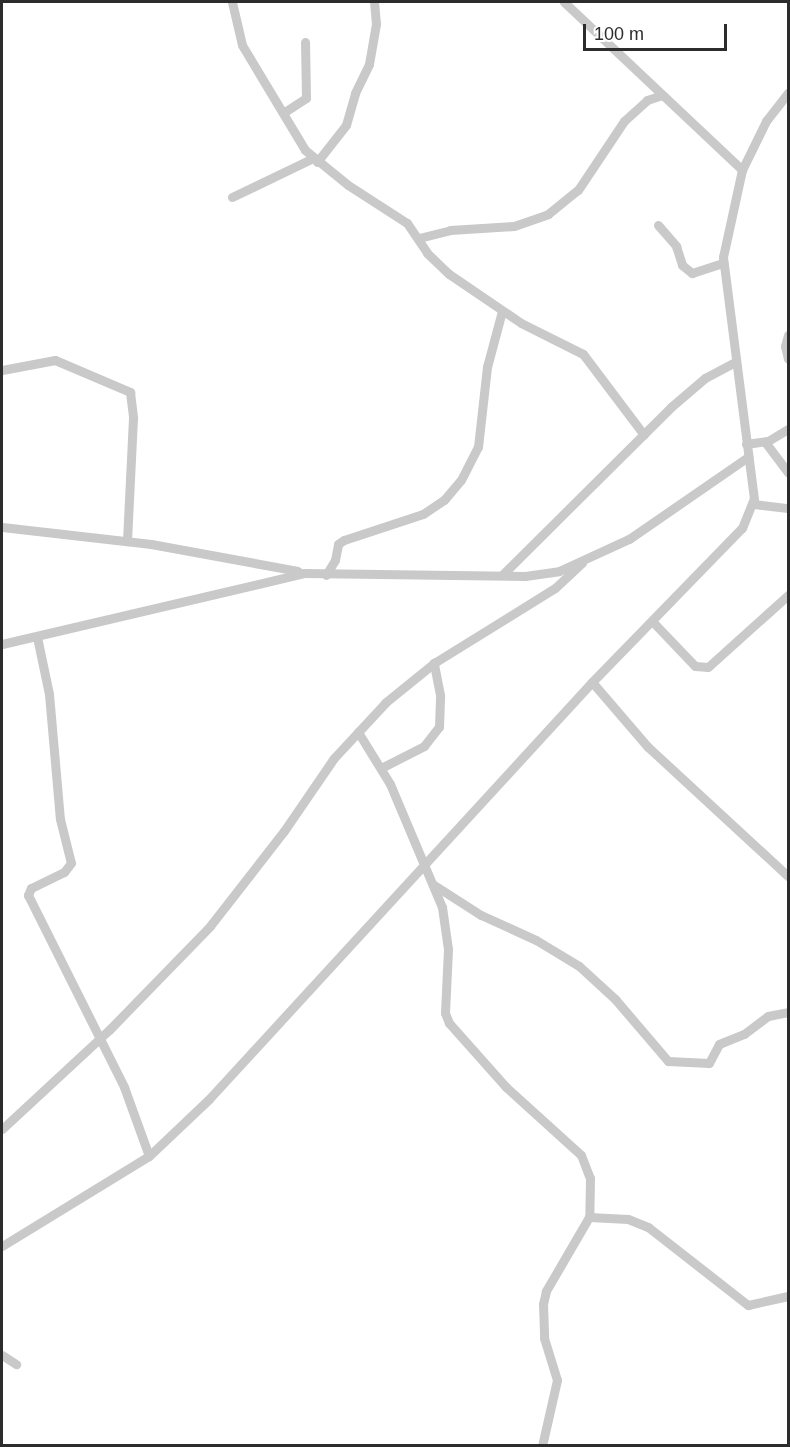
<!DOCTYPE html>
<style>
body{margin:0}
#map{position:relative;width:790px;height:1447px;overflow:hidden;background:#fff;font-family:Arial,sans-serif}
div>[style]{position:absolute}
.minor>*{height:9px;margin:-4.5px;padding:0 4.5px;transform-origin:4.5px;border-radius:4.5px;background:#c9c9c9}
span{translate:-50% -50%;white-space:nowrap;text-align:center;line-height:1.15;-webkit-text-stroke:6px #fff;paint-order:stroke}
.frame{position:absolute;inset:0;border:3px solid #2c2c2c;pointer-events:none}
.scale{position:absolute;left:583px;top:24px;width:144px;height:27px;box-sizing:border-box;border:3px solid #2c2c2c;border-top:0;padding-left:8px;font-size:18px;line-height:21px;white-space:nowrap;color:#2c2c2c;-webkit-text-stroke:4px #fff;paint-order:stroke}
</style>
<div id="map">
<div class="minor">
<i style="left:232px;top:2px;width:44px;rotate:76.9deg"></i>
<i style="left:242px;top:45px;width:122px;rotate:59deg"></i>
<i style="left:305px;top:150px;width:55px;rotate:39.1deg"></i>
<i style="left:348px;top:185px;width:70px;rotate:32.8deg"></i>
<i style="left:407px;top:223px;width:36px;rotate:56deg"></i>
<i style="left:427px;top:253px;width:30px;rotate:44deg"></i>
<i style="left:449px;top:274px;width:87px;rotate:34.2deg"></i>
<i style="left:521px;top:323px;width:69px;rotate:26.6deg"></i>
<i style="left:583px;top:354px;width:101px;rotate:53deg"></i>
<i style="left:564px;top:2px;width:245px;rotate:43.3deg"></i>
<i style="left:283px;top:113px;width:27px;rotate:-33deg"></i>
<i style="left:306px;top:98px;width:56px;rotate:-91deg"></i>
<i style="left:317px;top:162px;width:47px;rotate:-51.9deg"></i>
<i style="left:346px;top:125px;width:33px;rotate:-74deg"></i>
<i style="left:355px;top:93px;width:32px;rotate:-64deg"></i>
<i style="left:369px;top:64px;width:41px;rotate:-80.1deg"></i>
<i style="left:376px;top:24px;width:22px;rotate:-95deg"></i>
<i style="left:232px;top:197px;width:90px;rotate:-25.7deg"></i>
<i style="left:658px;top:225px;width:28px;rotate:49deg"></i>
<i style="left:676px;top:246px;width:20px;rotate:72deg"></i>
<i style="left:682px;top:265px;width:13px;rotate:39deg"></i>
<i style="left:692px;top:273px;width:33px;rotate:-18deg"></i>
<i style="left:419px;top:238px;width:32px;rotate:-14deg"></i>
<i style="left:450px;top:230px;width:64px;rotate:-3.6deg"></i>
<i style="left:514px;top:226px;width:36px;rotate:-19deg"></i>
<i style="left:548px;top:214px;width:38px;rotate:-39deg"></i>
<i style="left:578px;top:190px;width:83px;rotate:-56.3deg"></i>
<i style="left:624px;top:121px;width:31px;rotate:-42deg"></i>
<i style="left:647px;top:100px;width:16px;rotate:-18deg"></i>
<i style="left:788px;top:335px;width:11px;rotate:105deg"></i>
<i style="left:785px;top:346px;width:13px;rotate:77deg"></i>
<i style="left:2px;top:370px;width:54px;rotate:-10.7deg"></i>
<i style="left:55px;top:360px;width:82px;rotate:23.1deg"></i>
<i style="left:130px;top:392px;width:26px;rotate:83deg"></i>
<i style="left:133px;top:418px;width:122px;rotate:92.8deg"></i>
<i style="left:765px;top:442px;width:38px;rotate:53deg"></i>
<i style="left:746px;top:444px;width:22px;rotate:-8deg"></i>
<i style="left:768px;top:441px;width:23px;rotate:-31deg"></i>
<i style="left:754px;top:504px;width:34px;rotate:7deg"></i>
<i style="left:2px;top:527px;width:150px;rotate:6.5deg"></i>
<i style="left:151px;top:544px;width:149px;rotate:10.4deg"></i>
<i style="left:326px;top:575px;width:17px;rotate:-59deg"></i>
<i style="left:335px;top:560px;width:16px;rotate:-79deg"></i>
<i style="left:338px;top:544px;width:7px;rotate:-34deg"></i>
<i style="left:344px;top:540px;width:83px;rotate:-18.2deg"></i>
<i style="left:423px;top:514px;width:25px;rotate:-34deg"></i>
<i style="left:444px;top:500px;width:26px;rotate:-50deg"></i>
<i style="left:461px;top:480px;width:37px;rotate:-63deg"></i>
<i style="left:478px;top:447px;width:81px;rotate:-83.6deg"></i>
<i style="left:487px;top:367px;width:58px;rotate:-75deg"></i>
<i style="left:502px;top:575px;width:238px;rotate:-44.8deg"></i>
<i style="left:671px;top:407px;width:45px;rotate:-40.5deg"></i>
<i style="left:705px;top:378px;width:34px;rotate:-28deg"></i>
<i style="left:652px;top:621px;width:62px;rotate:46.3deg"></i>
<i style="left:695px;top:666px;width:13px;rotate:4deg"></i>
<i style="left:708px;top:667px;width:108px;rotate:-42deg"></i>
<i style="left:37px;top:637px;width:58px;rotate:78.1deg"></i>
<i style="left:49px;top:694px;width:125px;rotate:85deg"></i>
<i style="left:60px;top:819px;width:45px;rotate:76deg"></i>
<i style="left:71px;top:863px;width:11px;rotate:128deg"></i>
<i style="left:64px;top:872px;width:37px;rotate:154deg"></i>
<i style="left:31px;top:888px;width:8px;rotate:113deg"></i>
<i style="left:28px;top:895px;width:215px;rotate:63.4deg"></i>
<i style="left:124px;top:1087px;width:73px;rotate:70.1deg"></i>
<i style="left:2px;top:644px;width:310px;rotate:-13.2deg"></i>
<i style="left:304px;top:573px;width:221px;rotate:0.8deg"></i>
<i style="left:525px;top:576px;width:34px;rotate:-8deg"></i>
<i style="left:559px;top:571px;width:77px;rotate:-24.6deg"></i>
<i style="left:629px;top:539px;width:145px;rotate:-34.6deg"></i>
<i style="left:592px;top:682px;width:86px;rotate:49.3deg"></i>
<i style="left:648px;top:747px;width:190px;rotate:42.7deg"></i>
<i style="left:358px;top:732px;width:61px;rotate:58.4deg"></i>
<i style="left:390px;top:784px;width:134px;rotate:67.1deg"></i>
<i style="left:442px;top:907px;width:42px;rotate:81.9deg"></i>
<i style="left:448px;top:949px;width:64px;rotate:92.7deg"></i>
<i style="left:445px;top:1013px;width:11px;rotate:68deg"></i>
<i style="left:449px;top:1023px;width:86px;rotate:48.3deg"></i>
<i style="left:506px;top:1087px;width:101px;rotate:42.2deg"></i>
<i style="left:581px;top:1155px;width:25px;rotate:69deg"></i>
<i style="left:590px;top:1178px;width:39px;rotate:91deg"></i>
<i style="left:589px;top:1217px;width:86px;rotate:120.2deg"></i>
<i style="left:546px;top:1291px;width:13px;rotate:103deg"></i>
<i style="left:543px;top:1304px;width:34px;rotate:88deg"></i>
<i style="left:544px;top:1338px;width:44px;rotate:72.8deg"></i>
<i style="left:557px;top:1380px;width:68px;rotate:102.8deg"></i>
<i style="left:381px;top:768px;width:48px;rotate:-27.1deg"></i>
<i style="left:424px;top:746px;width:24px;rotate:-52deg"></i>
<i style="left:439px;top:727px;width:32px;rotate:-88deg"></i>
<i style="left:440px;top:695px;width:33px;rotate:-101deg"></i>
<i style="left:434px;top:885px;width:56px;rotate:32.6deg"></i>
<i style="left:481px;top:915px;width:60px;rotate:24.4deg"></i>
<i style="left:536px;top:940px;width:50px;rotate:31.2deg"></i>
<i style="left:579px;top:966px;width:49px;rotate:42.5deg"></i>
<i style="left:615px;top:999px;width:82px;rotate:49.5deg"></i>
<i style="left:668px;top:1061px;width:41px;rotate:2.8deg"></i>
<i style="left:709px;top:1063px;width:21px;rotate:-62deg"></i>
<i style="left:719px;top:1044px;width:27px;rotate:-22deg"></i>
<i style="left:744px;top:1034px;width:30px;rotate:-37deg"></i>
<i style="left:768px;top:1016px;width:20px;rotate:-11deg"></i>
<i style="left:2px;top:1129px;width:146px;rotate:-42.8deg"></i>
<i style="left:109px;top:1030px;width:145px;rotate:-45.8deg"></i>
<i style="left:210px;top:926px;width:120px;rotate:-52.1deg"></i>
<i style="left:284px;top:831px;width:88px;rotate:-55.6deg"></i>
<i style="left:334px;top:758px;width:76px;rotate:-47.1deg"></i>
<i style="left:386px;top:702px;width:62px;rotate:-39.1deg"></i>
<i style="left:434px;top:663px;width:142px;rotate:-31.8deg"></i>
<i style="left:555px;top:588px;width:37px;rotate:-43deg"></i>
<i style="left:589px;top:1217px;width:39px;rotate:3deg"></i>
<i style="left:628px;top:1219px;width:22px;rotate:22deg"></i>
<i style="left:648px;top:1227px;width:127px;rotate:38deg"></i>
<i style="left:748px;top:1305px;width:41px;rotate:-12.7deg"></i>
<i style="left:2px;top:1246px;width:172px;rotate:-31.5deg"></i>
<i style="left:149px;top:1156px;width:83px;rotate:-43.5deg"></i>
<i style="left:209px;top:1099px;width:566px;rotate:-47.43deg"></i>
<i style="left:592px;top:682px;width:215px;rotate:-45.8deg"></i>
<i style="left:742px;top:528px;width:31px;rotate:-68deg"></i>
<i style="left:754px;top:499px;width:244px;rotate:-97.3deg"></i>
<i style="left:723px;top:257px;width:89px;rotate:-77.7deg"></i>
<i style="left:742px;top:170px;width:55px;rotate:-63.9deg"></i>
<i style="left:766px;top:121px;width:36px;rotate:-52deg"></i>
<i style="left:2px;top:1355px;width:17px;rotate:33deg"></i>
</div>
<div class="frame"></div>
<div class="scale">100 m</div>
</div>
